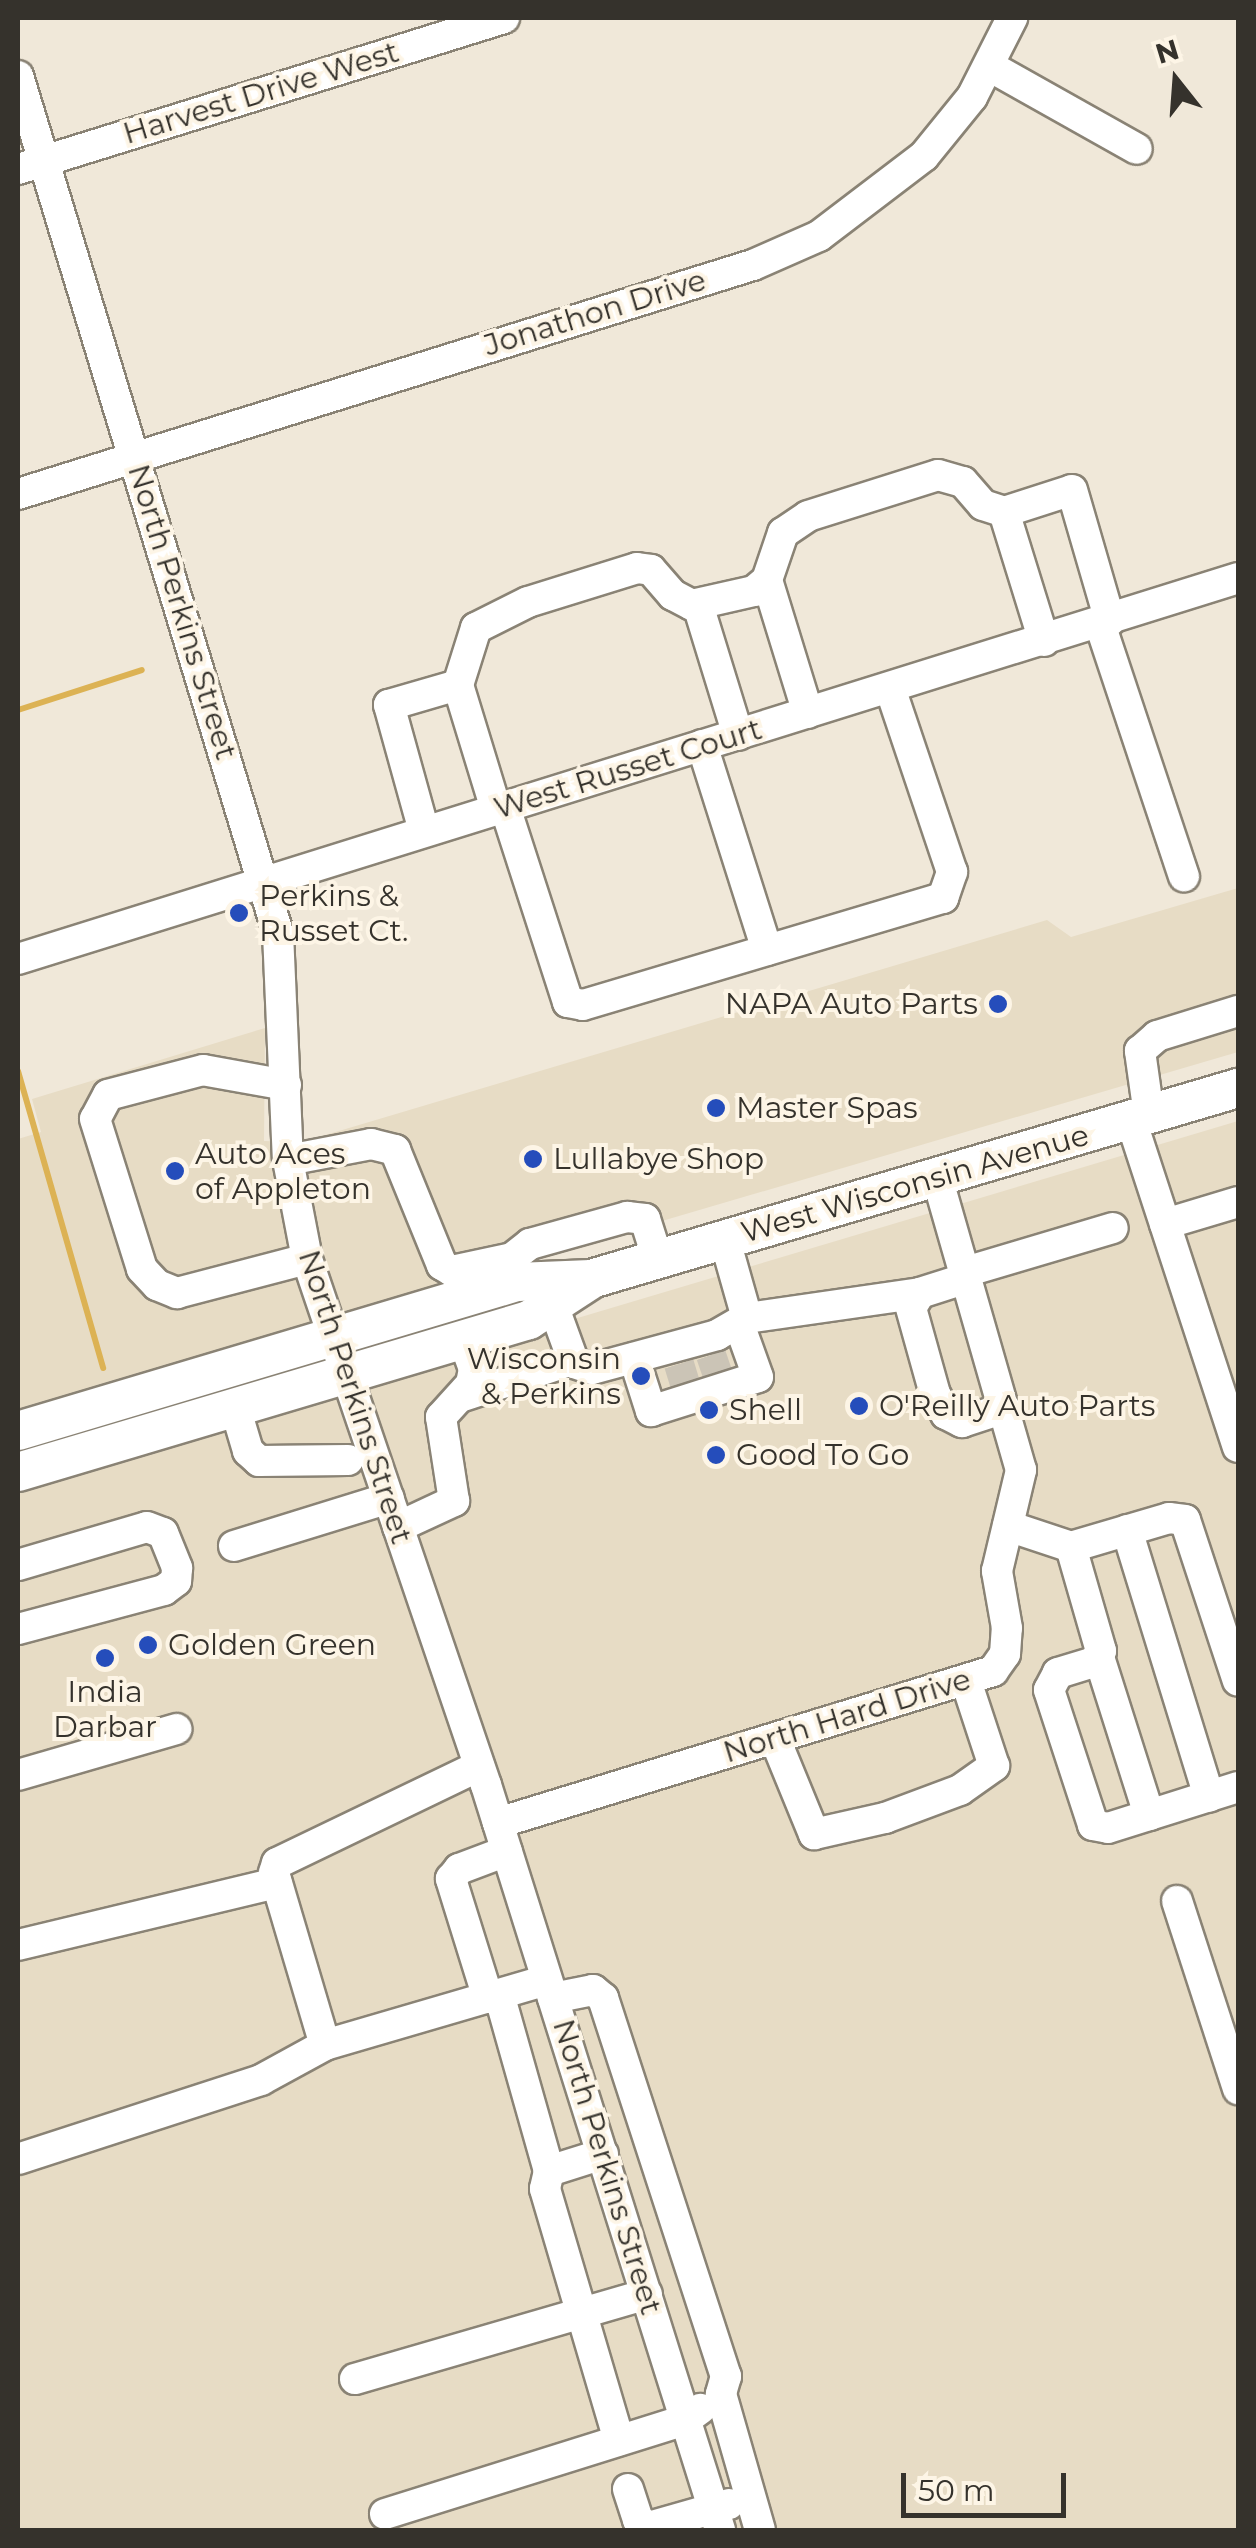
<!DOCTYPE html>
<style>
body{margin:0}
#map{position:relative;width:1256px;height:2548px;overflow:hidden;background:#f0e8d9;font-family:Montserrat,sans-serif}
div>[style]{position:absolute}
.built>*{inset:0;background:#e7dcc5}
.stream>*{height:6px;margin:-3px;padding:0 3px;transform-origin:3px;border-radius:3px;background:#dcb254}
.minor-tunnel>*{height:30px;margin-top:-15px;transform-origin:0;background:repeating-linear-gradient(90deg,#cbc4b6 0 30px,transparent 0 45px)}
.roads{filter:drop-shadow(2px 0 #8a8375) drop-shadow(-2px 0 #8a8375) drop-shadow(0 2px #8a8375) drop-shadow(0 -2px #8a8375)}
.minor>*{height:30px;margin:-15px;padding:0 15px;transform-origin:15px;border-radius:15px;background:#fff}
.major>*{height:38px;margin:-19px;padding:0 19px;transform-origin:19px;border-radius:19px;background:#fff}
.dots>*{width:28px;height:28px;translate:-50% -50%;box-sizing:border-box;border:5px solid #fdf5e6;border-radius:50%}
span{translate:-50% -50%;white-space:nowrap;text-align:center;line-height:1.15;-webkit-text-stroke:8px #fdf5e6;paint-order:stroke}
.street-label{font-size:30px;color:#35322c}
.poi-label{font-size:30px;color:#35322c}
.left{translate:0 -50%;text-align:left}
.right{translate:-100% -50%;text-align:right}
.frame{position:absolute;inset:0;border:20px solid #35322c;pointer-events:none}
.north{position:absolute;left:1126px;top:30px;width:100px;height:100px;-webkit-text-stroke:8px #fdf5e6;paint-order:stroke;rotate:343deg;font-size:28px;font-weight:700;line-height:40px;text-align:center;color:#35322c}
.north::after{content:'';display:block;margin:auto;width:35px;height:45px;background:#35322c;clip-path:polygon(50% 0,100% 100%,50% 72%,0 100%)}
.scale{position:absolute;left:901px;top:2473px;width:165px;height:45px;box-sizing:border-box;border:5px solid #35322c;border-top:0;padding-left:12px;font-size:30px;line-height:35px;white-space:nowrap;color:#35322c;-webkit-text-stroke:8px #fdf5e6;paint-order:stroke}
</style>
<div id="map">
<div class="built">
<i style="clip-path:polygon(1238px 888px,1238px 1052px,18px 1410px,18px 1139px,41px 1132px,32px 1099px,265px 1028px,264px 1141px,302px 1142px,1047px 920px,1071px 937px)"></i>
<i style="clip-path:polygon(1238px 1121px,1238px 2530px,18px 2530px,18px 1485px)"></i>
</div>
<div class="stream">
<i style="left:18px;top:710px;width:130px;rotate:-17.9deg"></i>
<i style="left:18px;top:1071px;width:309px;rotate:74deg"></i>
</div>
<div class="minor-tunnel">
<i style="left:711px;top:1355px;width:21px;rotate:71deg"></i>
<i style="left:679px;top:1364px;width:21px;rotate:73deg"></i>
</div>
<div class="roads">
<div class="minor">
<i style="left:991px;top:67px;width:167px;rotate:29.3deg"></i>
<i style="left:18px;top:76px;width:896px;rotate:73.12deg"></i>
<i style="left:278px;top:933px;width:227px;rotate:87.5deg"></i>
<i style="left:288px;top:1160px;width:101px;rotate:79.1deg"></i>
<i style="left:307px;top:1259px;width:556px;rotate:71.21deg"></i>
<i style="left:486px;top:1785px;width:781px;rotate:72.56deg"></i>
<i style="left:18px;top:169px;width:509px;rotate:-17.26deg"></i>
<i style="left:18px;top:494px;width:770px;rotate:-17.31deg"></i>
<i style="left:753px;top:265px;width:72px;rotate:-23.7deg"></i>
<i style="left:819px;top:236px;width:132px;rotate:-37.3deg"></i>
<i style="left:924px;top:156px;width:76px;rotate:-50.9deg"></i>
<i style="left:972px;top:97px;width:89px;rotate:-63.1deg"></i>
<i style="left:767px;top:580px;width:139px;rotate:72.9deg"></i>
<i style="left:698px;top:605px;width:136px;rotate:72.9deg"></i>
<i style="left:1100px;top:624px;width:266px;rotate:71.6deg"></i>
<i style="left:1044px;top:641px;width:135px;rotate:-107.2deg"></i>
<i style="left:1004px;top:512px;width:71px;rotate:-17.9deg"></i>
<i style="left:1072px;top:490px;width:136px;rotate:73.8deg"></i>
<i style="left:458px;top:685px;width:60px;rotate:-72.5deg"></i>
<i style="left:476px;top:628px;width:58px;rotate:-26.6deg"></i>
<i style="left:528px;top:602px;width:114px;rotate:-17.3deg"></i>
<i style="left:637px;top:568px;width:14px;rotate:8deg"></i>
<i style="left:651px;top:570px;width:33px;rotate:49deg"></i>
<i style="left:673px;top:595px;width:21px;rotate:28deg"></i>
<i style="left:692px;top:605px;width:64px;rotate:-12.7deg"></i>
<i style="left:754px;top:591px;width:17px;rotate:-40deg"></i>
<i style="left:767px;top:580px;width:50px;rotate:-71.2deg"></i>
<i style="left:783px;top:533px;width:30px;rotate:-34deg"></i>
<i style="left:808px;top:516px;width:136px;rotate:-17.5deg"></i>
<i style="left:938px;top:475px;width:26px;rotate:16deg"></i>
<i style="left:963px;top:482px;width:30px;rotate:49deg"></i>
<i style="left:983px;top:505px;width:22px;rotate:18deg"></i>
<i style="left:702px;top:745px;width:215px;rotate:72.4deg"></i>
<i style="left:505px;top:807px;width:205px;rotate:72.1deg"></i>
<i style="left:568px;top:1002px;width:15px;rotate:11deg"></i>
<i style="left:583px;top:1005px;width:376px;rotate:-16.6deg"></i>
<i style="left:943px;top:898px;width:28px;rotate:-71deg"></i>
<i style="left:952px;top:872px;width:194px;rotate:-108.6deg"></i>
<i style="left:424px;top:831px;width:131px;rotate:-105.5deg"></i>
<i style="left:389px;top:705px;width:72px;rotate:-16.2deg"></i>
<i style="left:458px;top:685px;width:130px;rotate:73deg"></i>
<i style="left:18px;top:959px;width:1278px;rotate:-17.34deg"></i>
<i style="left:286px;top:1085px;width:84px;rotate:-169.8deg"></i>
<i style="left:203px;top:1070px;width:98px;rotate:165.3deg"></i>
<i style="left:108px;top:1095px;width:27px;rotate:118deg"></i>
<i style="left:95px;top:1119px;width:157px;rotate:72.6deg"></i>
<i style="left:142px;top:1269px;width:22px;rotate:47deg"></i>
<i style="left:157px;top:1285px;width:22px;rotate:22deg"></i>
<i style="left:177px;top:1293px;width:134px;rotate:-14.7deg"></i>
<i style="left:1149px;top:1115px;width:65px;rotate:-98deg"></i>
<i style="left:1140px;top:1051px;width:23px;rotate:-41deg"></i>
<i style="left:1157px;top:1036px;width:85px;rotate:-17.2deg"></i>
<i style="left:1131px;top:1120px;width:344px;rotate:71.9deg"></i>
<i style="left:288px;top:1160px;width:85px;rotate:-10.9deg"></i>
<i style="left:371px;top:1144px;width:25px;rotate:14deg"></i>
<i style="left:395px;top:1150px;width:124px;rotate:67.8deg"></i>
<i style="left:442px;top:1265px;width:12px;rotate:31deg"></i>
<i style="left:452px;top:1271px;width:61px;rotate:-12.2deg"></i>
<i style="left:512px;top:1258px;width:23px;rotate:-38deg"></i>
<i style="left:530px;top:1244px;width:101px;rotate:-15.6deg"></i>
<i style="left:627px;top:1217px;width:18px;rotate:6deg"></i>
<i style="left:645px;top:1219px;width:43px;rotate:72.4deg"></i>
<i style="left:1165px;top:1224px;width:76px;rotate:-16.8deg"></i>
<i style="left:965px;top:1272px;width:154px;rotate:-16.6deg"></i>
<i style="left:967px;top:1278px;width:49px;rotate:162.3deg"></i>
<i style="left:920px;top:1293px;width:17px;rotate:121deg"></i>
<i style="left:911px;top:1308px;width:89px;rotate:74.4deg"></i>
<i style="left:935px;top:1394px;width:23px;rotate:61deg"></i>
<i style="left:946px;top:1414px;width:18px;rotate:27deg"></i>
<i style="left:962px;top:1422px;width:45px;rotate:-18deg"></i>
<i style="left:546px;top:1286px;width:82px;rotate:70deg"></i>
<i style="left:574px;top:1363px;width:19px;rotate:18deg"></i>
<i style="left:592px;top:1369px;width:130px;rotate:-15.2deg"></i>
<i style="left:717px;top:1335px;width:34px;rotate:-30deg"></i>
<i style="left:747px;top:1318px;width:81px;rotate:-105.8deg"></i>
<i style="left:747px;top:1318px;width:175px;rotate:-8.2deg"></i>
<i style="left:634px;top:1358px;width:56px;rotate:72.2deg"></i>
<i style="left:651px;top:1411px;width:112px;rotate:-17.6deg"></i>
<i style="left:758px;top:1377px;width:56px;rotate:-109.7deg"></i>
<i style="left:463px;top:1396px;width:115px;rotate:-18.3deg"></i>
<i style="left:235px;top:1407px;width:46px;rotate:73.5deg"></i>
<i style="left:248px;top:1451px;width:15px;rotate:42deg"></i>
<i style="left:259px;top:1461px;width:89px;rotate:-0.6deg"></i>
<i style="left:1008px;top:1526px;width:66px;rotate:18.4deg"></i>
<i style="left:1071px;top:1547px;width:102px;rotate:-16.5deg"></i>
<i style="left:1169px;top:1518px;width:16px;rotate:7deg"></i>
<i style="left:1185px;top:1520px;width:169px;rotate:71.8deg"></i>
<i style="left:398px;top:1527px;width:62px;rotate:-24.9deg"></i>
<i style="left:454px;top:1501px;width:85px;rotate:-98.8deg"></i>
<i style="left:441px;top:1417px;width:45px;rotate:-47.7deg"></i>
<i style="left:471px;top:1384px;width:15px;rotate:-79deg"></i>
<i style="left:474px;top:1369px;width:32px;rotate:-110deg"></i>
<i style="left:1127px;top:1530px;width:279px;rotate:72.9deg"></i>
<i style="left:234px;top:1546px;width:162px;rotate:-17.2deg"></i>
<i style="left:1071px;top:1547px;width:108px;rotate:73.9deg"></i>
<i style="left:1101px;top:1651px;width:13px;rotate:122deg"></i>
<i style="left:1094px;top:1662px;width:38px;rotate:163deg"></i>
<i style="left:1058px;top:1673px;width:19px;rotate:118deg"></i>
<i style="left:1049px;top:1690px;width:142px;rotate:71.9deg"></i>
<i style="left:1093px;top:1825px;width:15px;rotate:11deg"></i>
<i style="left:1108px;top:1828px;width:136px;rotate:-17.5deg"></i>
<i style="left:18px;top:1565px;width:134px;rotate:-16.4deg"></i>
<i style="left:147px;top:1527px;width:17px;rotate:21deg"></i>
<i style="left:163px;top:1533px;width:38px;rotate:68deg"></i>
<i style="left:177px;top:1568px;width:13px;rotate:94deg"></i>
<i style="left:176px;top:1581px;width:15px;rotate:143deg"></i>
<i style="left:164px;top:1590px;width:151px;rotate:165deg"></i>
<i style="left:1099px;top:1657px;width:166px;rotate:72.4deg"></i>
<i style="left:775px;top:1739px;width:103px;rotate:67.7deg"></i>
<i style="left:814px;top:1834px;width:73px;rotate:-12.7deg"></i>
<i style="left:885px;top:1818px;width:80px;rotate:-20.5deg"></i>
<i style="left:960px;top:1790px;width:42px;rotate:-35.2deg"></i>
<i style="left:994px;top:1766px;width:89px;rotate:-108.2deg"></i>
<i style="left:479px;top:1766px;width:224px;rotate:154.3deg"></i>
<i style="left:277px;top:1863px;width:10px;rotate:107deg"></i>
<i style="left:274px;top:1873px;width:179px;rotate:73.5deg"></i>
<i style="left:325px;top:2045px;width:231px;rotate:-16.3deg"></i>
<i style="left:18px;top:1775px;width:165px;rotate:-16.2deg"></i>
<i style="left:498px;top:1823px;width:518px;rotate:-17.07deg"></i>
<i style="left:993px;top:1671px;width:21px;rotate:-55deg"></i>
<i style="left:1005px;top:1654px;width:26px;rotate:-86deg"></i>
<i style="left:1007px;top:1628px;width:58px;rotate:-100deg"></i>
<i style="left:997px;top:1571px;width:104px;rotate:-76.6deg"></i>
<i style="left:1021px;top:1470px;width:304px;rotate:-106deg"></i>
<i style="left:1177px;top:1901px;width:198px;rotate:72deg"></i>
<i style="left:18px;top:1945px;width:266px;rotate:-13.5deg"></i>
<i style="left:499px;top:1994px;width:184px;rotate:74.2deg"></i>
<i style="left:488px;top:1998px;width:125px;rotate:-107.3deg"></i>
<i style="left:451px;top:1879px;width:13px;rotate:-51deg"></i>
<i style="left:459px;top:1869px;width:51px;rotate:-20.6deg"></i>
<i style="left:553px;top:1998px;width:41px;rotate:-11.3deg"></i>
<i style="left:593px;top:1990px;width:13px;rotate:39deg"></i>
<i style="left:603px;top:1998px;width:398px;rotate:72deg"></i>
<i style="left:726px;top:2376px;width:19px;rotate:106deg"></i>
<i style="left:721px;top:2394px;width:141px;rotate:74deg"></i>
<i style="left:603px;top:2154px;width:57px;rotate:162.5deg"></i>
<i style="left:549px;top:2171px;width:18px;rotate:103deg"></i>
<i style="left:545px;top:2189px;width:262px;rotate:73.6deg"></i>
<i style="left:18px;top:2159px;width:256px;rotate:-18deg"></i>
<i style="left:261px;top:2080px;width:73px;rotate:-28.7deg"></i>
<i style="left:355px;top:2379px;width:304px;rotate:-16.2deg"></i>
<i style="left:628px;top:2489px;width:33px;rotate:72deg"></i>
<i style="left:638px;top:2520px;width:13px;rotate:32deg"></i>
<i style="left:649px;top:2527px;width:83px;rotate:-16deg"></i>
<i style="left:385px;top:2514px;width:314px;rotate:-17.4deg"></i>
<i style="left:685px;top:2420px;width:19px;rotate:-36deg"></i>
</div>
<div class="major">
<i style="left:18px;top:1431px;width:521px;rotate:-16.63deg"></i>
<i style="left:517px;top:1282px;width:74px;rotate:-2.3deg"></i>
<i style="left:591px;top:1279px;width:675px;rotate:-16.45deg"></i>
<i style="left:18px;top:1472px;width:533px;rotate:-16.57deg"></i>
<i style="left:529px;top:1320px;width:72px;rotate:-33deg"></i>
</div>
</div>
<div class="dots">
<i style="left:239px;top:913px;background:#254dbb"></i>
<i style="left:998px;top:1004px;background:#254dbb"></i>
<i style="left:716px;top:1108px;background:#254dbb"></i>
<i style="left:533px;top:1159px;background:#254dbb"></i>
<i style="left:175px;top:1171px;background:#254dbb"></i>
<i style="left:641px;top:1376px;background:#254dbb"></i>
<i style="left:859px;top:1406px;background:#254dbb"></i>
<i style="left:709px;top:1410px;background:#254dbb"></i>
<i style="left:716px;top:1455px;background:#254dbb"></i>
<i style="left:148px;top:1645px;background:#254dbb"></i>
<i style="left:105px;top:1658px;background:#254dbb"></i>
</div>
<div class="street-label">
<span style="left:261px;top:93px;rotate:-17deg">Harvest Drive West</span>
<span style="left:595px;top:313px;rotate:-17deg">Jonathon Drive</span>
<span style="left:182px;top:612px;rotate:73deg">North Perkins Street</span>
<span style="left:628px;top:769px;rotate:-17deg">West Russet Court</span>
<span style="left:915px;top:1184px;rotate:-16deg">West Wisconsin Avenue</span>
<span style="left:355px;top:1397px;rotate:72deg">North Perkins Street</span>
<span style="left:847px;top:1716px;rotate:-17deg">North Hard Drive</span>
<span style="left:607px;top:2167px;rotate:73deg">North Perkins Street</span>
</div>
<div class="poi-label">
<span class="left" style="left:259px;top:913px">Perkins &amp;<br>Russet Ct.</span>
<span class="right" style="left:978px;top:1004px">NAPA Auto Parts</span>
<span class="left" style="left:736px;top:1108px">Master Spas</span>
<span class="left" style="left:195px;top:1171px">Auto Aces<br>of Appleton</span>
<span class="left" style="left:553px;top:1159px">Lullabye Shop</span>
<span class="right" style="left:621px;top:1376px">Wisconsin<br>&amp; Perkins</span>
<span class="left" style="left:879px;top:1406px">O'Reilly Auto Parts</span>
<span class="left" style="left:729px;top:1410px">Shell</span>
<span class="left" style="left:736px;top:1455px">Good To Go</span>
<span class="left" style="left:168px;top:1645px">Golden Green</span>
<span style="left:105px;top:1709px">India<br>Darbar</span>
</div>
<div class="frame"></div>
<div class="north">N</div>
<div class="scale">50 m</div>
</div>
